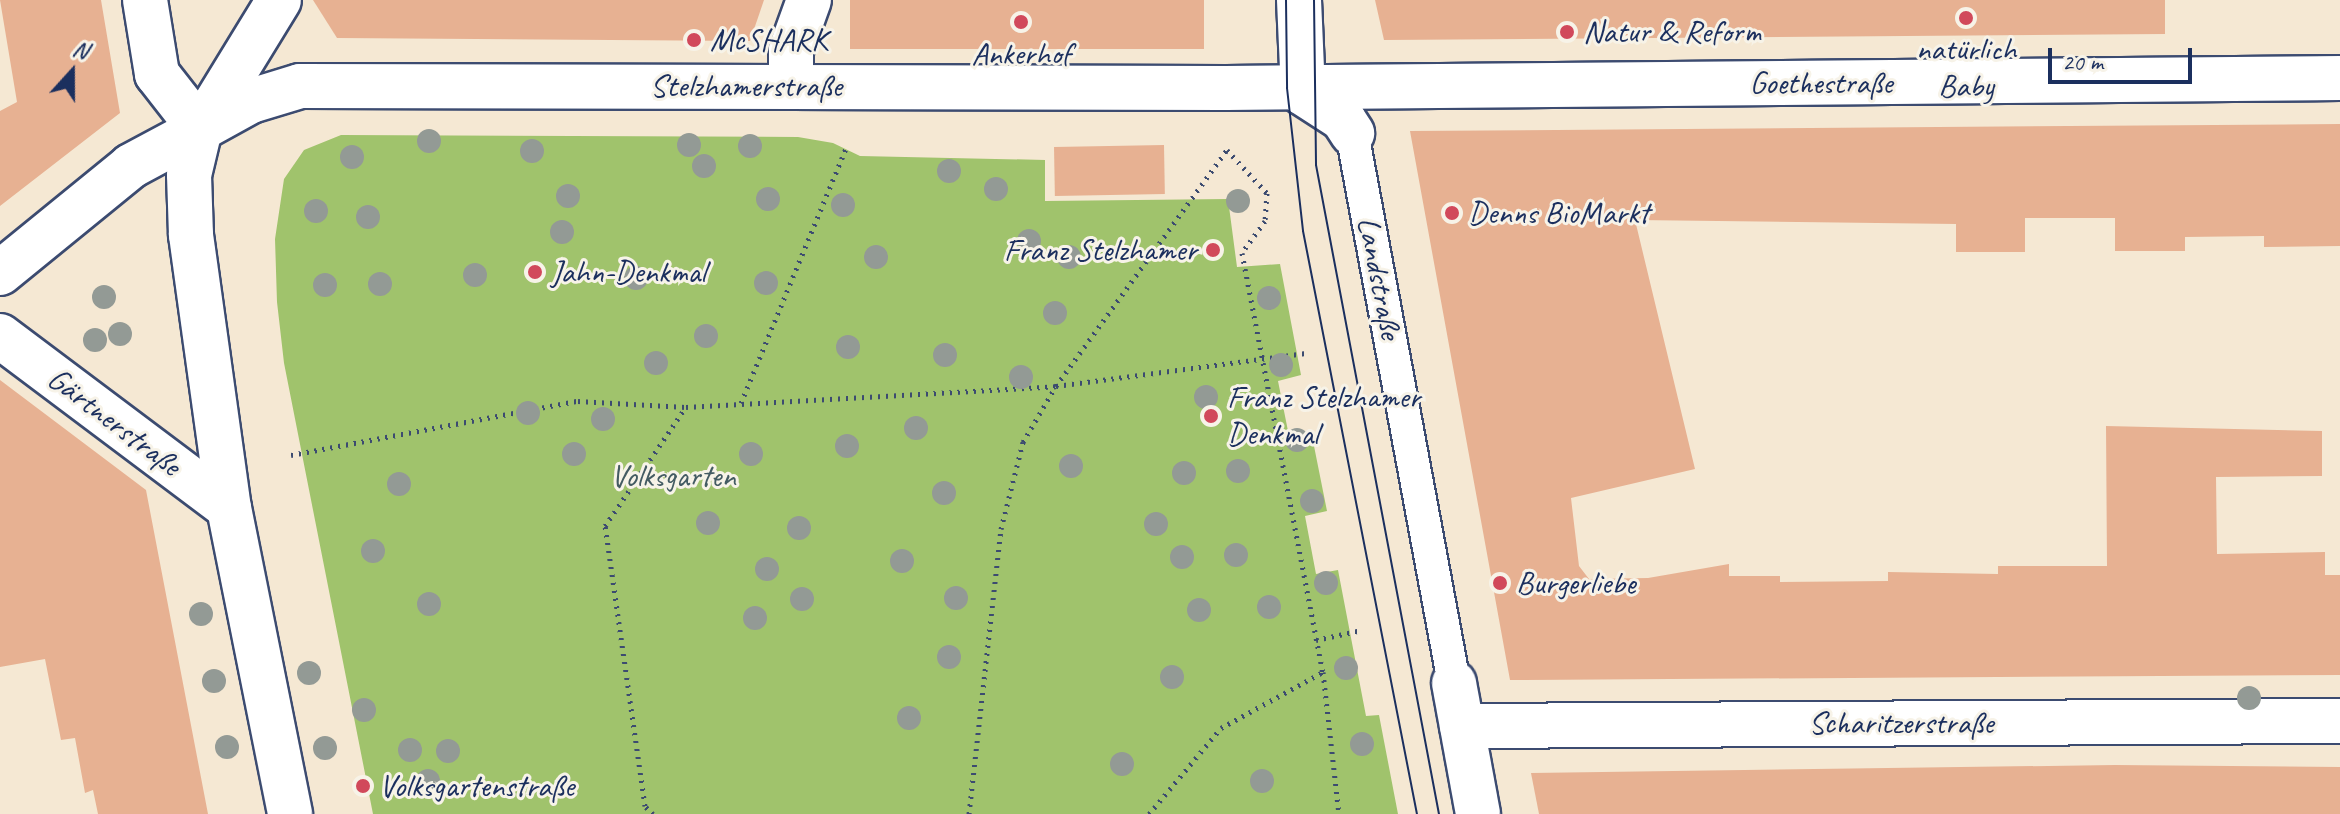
<!DOCTYPE html>
<meta charset="utf-8">
<style>
body{margin:0}
#map{position:relative;width:2340px;height:814px;overflow:hidden;background:#f5e8d3;font-family:Caveat,sans-serif}
div>[style]{position:absolute}
.green>*{inset:0;background:#a0c36c}
.building>*{inset:0;background:#e7b192;transform-origin:0 0}
.path>*{height:5px;margin-top:-2.5px;transform-origin:0;background:repeating-linear-gradient(90deg,#3c4b70 0 2px,transparent 0 8px)}
.roads{filter:drop-shadow(2px 0 #3c4b70) drop-shadow(-2px 0 #3c4b70) drop-shadow(0 2px #3c4b70) drop-shadow(0 -2px #3c4b70)}
.pedestrian>*{height:32px;margin:-16px;padding:0 16px;transform-origin:16px;border-radius:16px;background:#fff}
.minor>*{height:44px;margin:-22px;padding:0 22px;transform-origin:22px;border-radius:22px;background:#fff}
.tertiary>*{height:44px;margin:-22px;padding:0 22px;transform-origin:22px;border-radius:22px;background:#fff}
.tram>*{height:2px;margin:-1px;padding:0 1px;transform-origin:1px;border-radius:1px;background:#1b2f5e}
.trees>*{width:24px;height:24px;margin:-12px;border-radius:50%;background:#939a95}
.dots>*{width:22px;height:22px;translate:-50% -50%;box-sizing:border-box;border:4px solid #f7f3e8;border-radius:50%}
span{translate:-50% -50%;white-space:nowrap;text-align:center;line-height:1.15;-webkit-text-stroke:6px #f7f3e8;paint-order:stroke}
.poi-label{font-size:32px;color:#1b2f5e}
.left{translate:0 -50%;text-align:left}
.right{translate:-100% -50%;text-align:right}
.street-label{font-size:32px;color:#1b2f5e}
.park-label{font-size:32px;color:#435b62}
.north{position:absolute;left:32px;top:32px;width:80px;height:80px;-webkit-text-stroke:6px #f7f3e8;paint-order:stroke;rotate:21deg;font-size:22px;font-weight:700;line-height:32px;text-align:center;color:#1b2f5e}
.north::after{content:'';display:block;margin:auto;width:28px;height:36px;background:#1b2f5e;clip-path:polygon(50% 0,100% 100%,50% 72%,0 100%)}
.scale{position:absolute;left:2048px;top:48px;width:144px;height:36px;box-sizing:border-box;border:4px solid #1b2f5e;border-top:0;padding-left:10px;font-size:24px;line-height:28px;white-space:nowrap;color:#1b2f5e;-webkit-text-stroke:6px #f7f3e8;paint-order:stroke}
</style>
<div id="map">
<div class="green">
<i style="clip-path:polygon(341px 135px,798px 137px,833px 143px,860px 156px,1045px 160px,1045px 201px,1228px 199px,1237px 267px,1280px 264px,1301px 375px,1278px 381px,1289px 436px,1311px 431px,1327px 511px,1305px 516px,1316px 574px,1338px 570px,1366px 716px,1379px 715px,1398px 814px,373px 814px,284px 363px,277px 302px,275px 239px,284px 179px,304px 150px)"></i>
</div>
<div class="building">
<i style="clip-path:polygon(0 0,101px 0,120px 113px,0 206px,0 111px,17px 102px)"></i>
<i style="clip-path:polygon(313px 0,764px 0,750px 41px,337px 38px)"></i>
<i style="left:850px;top:0;width:354px;height:49px"></i>
<i style="clip-path:polygon(1375px 0,2165px 0,2165px 34px,1384px 40px)"></i>
<i style="clip-path:polygon(2340px 124px,2340px 246px,2264px 247px,2264px 236px,2185px 237px,2185px 251px,2115px 251px,2115px 218px,2025px 218px,2025px 252px,1956px 252px,1956px 224px,1635px 220px,1695px 469px,1571px 498px,1579px 566px,1589px 579px,1648px 578px,1729px 564px,1729px 576px,1780px 576px,1780px 582px,1888px 581px,1888px 572px,1998px 574px,1998px 566px,2107px 566px,2106px 426px,2322px 431px,2322px 476px,2216px 477px,2217px 554px,2325px 552px,2325px 575px,2340px 575px,2340px 675px,1510px 680px,1410px 131px)"></i>
<i style="left:1164px;top:145px;width:49px;height:110px;rotate:89deg"></i>
<i style="clip-path:polygon(0 380px,146px 490px,208px 814px,98px 814px,93px 790px,85px 793px,75px 738px,61px 740px,45px 659px,0 667px)"></i>
<i style="clip-path:polygon(2115px 765px,2340px 767px,2340px 814px,1539px 814px,1531px 773px)"></i>
</div>
<div class="path">
<i style="left:741px;top:403px;width:278px;rotate:-67.6deg"></i>
<i style="left:291px;top:455px;width:292px;rotate:-10.7deg"></i>
<i style="left:578px;top:401px;width:108px;rotate:3.2deg"></i>
<i style="left:686px;top:407px;width:371px;rotate:-3.2deg"></i>
<i style="left:1056px;top:386px;width:254px;rotate:-7.5deg"></i>
<i style="left:1316px;top:640px;width:47px;rotate:-12.3deg"></i>
<i style="left:653px;top:814px;width:11px;rotate:-135deg"></i>
<i style="left:645px;top:806px;width:283px;rotate:-98.1deg"></i>
<i style="left:605px;top:526px;width:144px;rotate:-55.8deg"></i>
<i style="left:969px;top:814px;width:287px;rotate:-83.6deg"></i>
<i style="left:1001px;top:529px;width:90px;rotate:-75.8deg"></i>
<i style="left:1023px;top:442px;width:65px;rotate:-59.5deg"></i>
<i style="left:1056px;top:386px;width:291px;rotate:-54.1deg"></i>
<i style="left:1227px;top:150px;width:59px;rotate:47.1deg"></i>
<i style="left:1267px;top:193px;width:28px;rotate:94deg"></i>
<i style="left:1265px;top:221px;width:39px;rotate:126deg"></i>
<i style="left:1242px;top:253px;width:427px;rotate:79.1deg"></i>
<i style="left:1323px;top:672px;width:143px;rotate:83.6deg"></i>
<i style="left:1149px;top:814px;width:112px;rotate:-50.1deg"></i>
<i style="left:1221px;top:728px;width:116px;rotate:-28.8deg"></i>
</div>
<div class="roads">
<div class="pedestrian">
<i style="left:1352px;top:133px;width:559px;rotate:79.49deg"></i>
</div>
<div class="minor">
<i style="left:1299px;top:0;width:93px;rotate:87.5deg"></i>
<i style="left:1303px;top:93px;width:48px;rotate:33deg"></i>
<i style="left:1343px;top:119px;width:17px;rotate:57deg"></i>
<i style="left:791px;top:86px;width:36px;rotate:-90deg"></i>
<i style="left:791px;top:50px;width:53px;rotate:-70.2deg"></i>
<i style="left:0;top:273px;width:169px;rotate:-39.2deg"></i>
<i style="left:131px;top:166px;width:78px;rotate:-28.2deg"></i>
<i style="left:200px;top:129px;width:151px;rotate:-58.5deg"></i>
<i style="left:0;top:336px;width:286px;rotate:36.9deg"></i>
<i style="left:1454px;top:683px;width:133px;rotate:79.6deg"></i>
<i style="left:1462px;top:726px;width:878px;rotate:-0.33deg"></i>
</div>
<div class="tertiary">
<i style="left:145px;top:0;width:75px;rotate:80.8deg"></i>
<i style="left:157px;top:74px;width:70px;rotate:52deg"></i>
<i style="left:200px;top:129px;width:58px;rotate:-28.8deg"></i>
<i style="left:251px;top:101px;width:51px;rotate:-17deg"></i>
<i style="left:300px;top:86px;width:926px;rotate:0.12deg"></i>
<i style="left:1226px;top:88px;width:1114px;rotate:-0.51deg"></i>
<i style="left:200px;top:129px;width:47px;rotate:103.4deg"></i>
<i style="left:189px;top:175px;width:60px;rotate:88.1deg"></i>
<i style="left:191px;top:235px;width:276px;rotate:82.1deg"></i>
<i style="left:229px;top:508px;width:312px;rotate:78.7deg"></i>
</div>
</div>
<div class="tram">
<i style="left:1286px;top:0;width:88px;rotate:89.3deg"></i>
<i style="left:1287px;top:88px;width:144px;rotate:83.6deg"></i>
<i style="left:1303px;top:231px;width:594px;rotate:78.94deg"></i>
<i style="left:1314px;top:0;width:165px;rotate:89.3deg"></i>
<i style="left:1316px;top:165px;width:661px;rotate:79.27deg"></i>
</div>
<div class="trees">
<i style="left:429px;top:141px"></i>
<i style="left:689px;top:145px"></i>
<i style="left:750px;top:146px"></i>
<i style="left:532px;top:151px"></i>
<i style="left:352px;top:157px"></i>
<i style="left:704px;top:166px"></i>
<i style="left:949px;top:171px"></i>
<i style="left:996px;top:189px"></i>
<i style="left:568px;top:196px"></i>
<i style="left:768px;top:199px"></i>
<i style="left:1238px;top:201px"></i>
<i style="left:843px;top:205px"></i>
<i style="left:316px;top:211px"></i>
<i style="left:368px;top:217px"></i>
<i style="left:562px;top:232px"></i>
<i style="left:1029px;top:241px"></i>
<i style="left:876px;top:257px"></i>
<i style="left:1069px;top:257px"></i>
<i style="left:475px;top:275px"></i>
<i style="left:636px;top:278px"></i>
<i style="left:766px;top:283px"></i>
<i style="left:380px;top:284px"></i>
<i style="left:325px;top:285px"></i>
<i style="left:104px;top:297px"></i>
<i style="left:1269px;top:298px"></i>
<i style="left:1055px;top:313px"></i>
<i style="left:120px;top:334px"></i>
<i style="left:706px;top:336px"></i>
<i style="left:95px;top:340px"></i>
<i style="left:848px;top:347px"></i>
<i style="left:945px;top:355px"></i>
<i style="left:656px;top:363px"></i>
<i style="left:1281px;top:365px"></i>
<i style="left:1021px;top:377px"></i>
<i style="left:1206px;top:397px"></i>
<i style="left:528px;top:413px"></i>
<i style="left:603px;top:419px"></i>
<i style="left:916px;top:428px"></i>
<i style="left:1297px;top:440px"></i>
<i style="left:847px;top:446px"></i>
<i style="left:574px;top:454px"></i>
<i style="left:751px;top:454px"></i>
<i style="left:1071px;top:466px"></i>
<i style="left:1238px;top:471px"></i>
<i style="left:1184px;top:473px"></i>
<i style="left:399px;top:484px"></i>
<i style="left:944px;top:493px"></i>
<i style="left:1312px;top:501px"></i>
<i style="left:708px;top:523px"></i>
<i style="left:1156px;top:524px"></i>
<i style="left:799px;top:528px"></i>
<i style="left:373px;top:551px"></i>
<i style="left:1236px;top:555px"></i>
<i style="left:1182px;top:557px"></i>
<i style="left:902px;top:561px"></i>
<i style="left:767px;top:569px"></i>
<i style="left:1326px;top:583px"></i>
<i style="left:956px;top:598px"></i>
<i style="left:802px;top:599px"></i>
<i style="left:429px;top:604px"></i>
<i style="left:1269px;top:607px"></i>
<i style="left:1199px;top:610px"></i>
<i style="left:201px;top:614px"></i>
<i style="left:755px;top:618px"></i>
<i style="left:949px;top:657px"></i>
<i style="left:1346px;top:668px"></i>
<i style="left:309px;top:673px"></i>
<i style="left:1172px;top:677px"></i>
<i style="left:214px;top:681px"></i>
<i style="left:2249px;top:698px"></i>
<i style="left:364px;top:710px"></i>
<i style="left:909px;top:718px"></i>
<i style="left:1362px;top:744px"></i>
<i style="left:227px;top:747px"></i>
<i style="left:325px;top:748px"></i>
<i style="left:410px;top:750px"></i>
<i style="left:448px;top:751px"></i>
<i style="left:1122px;top:764px"></i>
<i style="left:428px;top:781px"></i>
<i style="left:1262px;top:781px"></i>
</div>
<div class="dots">
<i style="left:1966px;top:18px;background:#d1495b"></i>
<i style="left:1021px;top:22px;background:#d1495b"></i>
<i style="left:1567px;top:32px;background:#d1495b"></i>
<i style="left:694px;top:40px;background:#d1495b"></i>
<i style="left:1452px;top:213px;background:#d1495b"></i>
<i style="left:1213px;top:250px;background:#d1495b"></i>
<i style="left:535px;top:272px;background:#d1495b"></i>
<i style="left:1211px;top:416px;background:#d1495b"></i>
<i style="left:1500px;top:583px;background:#d1495b"></i>
<i style="left:363px;top:786px;background:#d1495b"></i>
</div>
<div class="poi-label">
<span class="left" style="left:1583px;top:32px">Natur &amp; Reform</span>
<span class="left" style="left:710px;top:40px">McSHARK</span>
<span style="left:1966px;top:68px">natürlich<br>Baby</span>
<span style="left:1021px;top:54px">Ankerhof</span>
<span class="left" style="left:1468px;top:213px">Denns BioMarkt</span>
<span class="right" style="left:1197px;top:250px">Franz Stelzhamer</span>
<span class="left" style="left:551px;top:272px">Jahn-Denkmal</span>
<span class="left" style="left:1227px;top:416px">Franz Stelzhamer<br>Denkmal</span>
<span class="left" style="left:1516px;top:583px">Burgerliebe</span>
<span class="left" style="left:379px;top:786px">Volksgartenstraße</span>
</div>
<div class="street-label">
<span style="left:1821px;top:83px">Goethestraße</span>
<span style="left:746px;top:86px">Stelzhamerstraße</span>
<span style="left:1379px;top:278px;rotate:79deg">Landstraße</span>
<span style="left:114px;top:422px;rotate:37deg">Gärtnerstraße</span>
<span style="left:1901px;top:723px">Scharitzerstraße</span>
</div>
<div class="park-label">
<span style="left:673px;top:476px">Volksgarten</span>
</div>
<div class="north">N</div>
<div class="scale">20 m</div>
</div>
